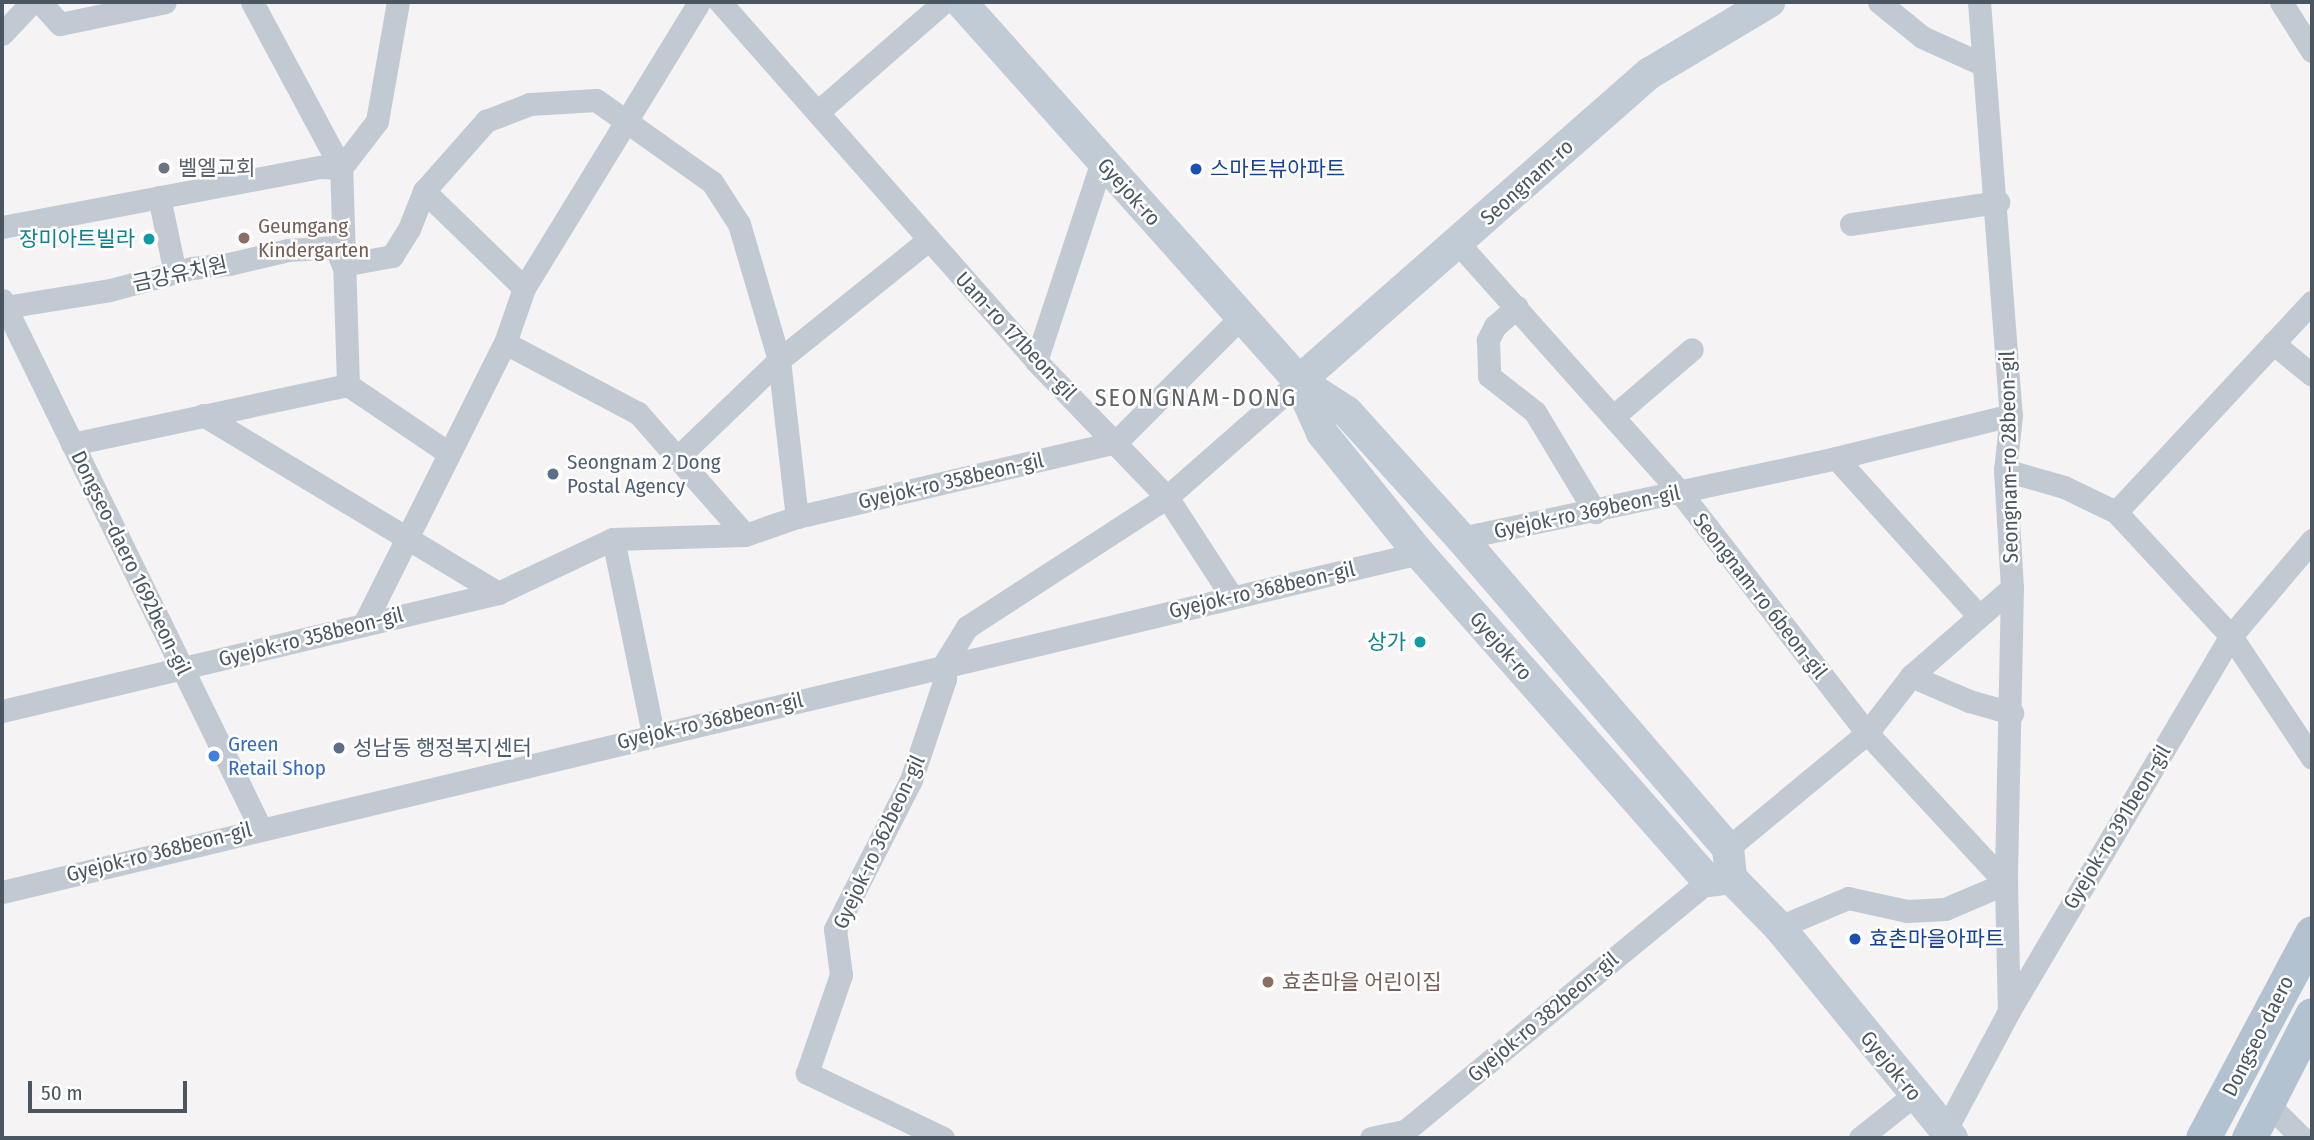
<!DOCTYPE html>
<meta charset="utf-8">
<style>
body{margin:0}
#map{position:relative;width:2314px;height:1140px;overflow:hidden;background:#f5f3f3;font-family:"Fira Sans Condensed","Noto Sans KR",sans-serif}
div>[style]{position:absolute}
.street>*{height:23px;margin:-11.5px;padding:0 11.5px;transform-origin:11.5px;border-radius:11.5px;background:#c1cad2}
.secondary>*{height:32px;margin:-16px;padding:0 16px;transform-origin:16px;border-radius:16px;background:#c1cbd6}
.primary>*{height:35px;margin:-17.5px;padding:0 17.5px;transform-origin:17.5px;border-radius:17.5px;background:#b3c2d1}
.dots>*{width:19px;height:19px;translate:-50% -50%;box-sizing:border-box;border:4px solid #fff;border-radius:50%}
span{translate:-50% -50%;white-space:nowrap;text-align:center;line-height:1.15;-webkit-text-stroke:5px #fff;paint-order:stroke}
.worship-label{font-size:21px;color:#5b616d}
.left{translate:0 -50%;text-align:left}
.transit-label{font-size:21px;color:#164399}
.street-label{font-size:21px;color:#4a5661}
.education-label{font-size:21px;color:#785e54}
.culture-label{font-size:21px;color:#0d838f}
.right{translate:-100% -50%;text-align:right}
.service-label{font-size:21px;color:#4e5e75}
.shop-label{font-size:21px;color:#366cbe}
.quarter-label{font-size:24px;color:#5f6368;letter-spacing:2px}
.frame{position:absolute;inset:0;border:4px solid #4a5661;pointer-events:none}
.scale{position:absolute;left:28px;top:1081px;width:159px;height:32px;box-sizing:border-box;border:4px solid #4a5661;border-top:0;padding-left:9px;font-size:21px;line-height:24px;white-space:nowrap;color:#4a5661;-webkit-text-stroke:5px #fff;paint-order:stroke}
</style>
<div id="map">
<div class="street">
<i style="left:40px;top:2px;width:30px;rotate:48deg"></i>
<i style="left:60px;top:24px;width:107px;rotate:-11.8deg"></i>
<i style="left:252px;top:2px;width:188px;rotate:61.8deg"></i>
<i style="left:720px;top:2px;width:478px;rotate:48.6deg"></i>
<i style="left:1036px;top:361px;width:189px;rotate:46.1deg"></i>
<i style="left:1167px;top:497px;width:119px;rotate:57deg"></i>
<i style="left:1879px;top:2px;width:55px;rotate:39.1deg"></i>
<i style="left:1922px;top:37px;width:68px;rotate:24.3deg"></i>
<i style="left:1979px;top:2px;width:414px;rotate:85.6deg"></i>
<i style="left:2011px;top:415px;width:55px;rotate:96.2deg"></i>
<i style="left:2005px;top:470px;width:118px;rotate:86.6deg"></i>
<i style="left:2012px;top:588px;width:295px;rotate:91.2deg"></i>
<i style="left:2006px;top:883px;width:128px;rotate:88.7deg"></i>
<i style="left:2281px;top:2px;width:58px;rotate:57.7deg"></i>
<i style="left:2px;top:34px;width:44px;rotate:-46.8deg"></i>
<i style="left:820px;top:110px;width:164px;rotate:-41.1deg"></i>
<i style="left:424px;top:191px;width:139px;rotate:44.1deg"></i>
<i style="left:159px;top:197px;width:78px;rotate:78.1deg"></i>
<i style="left:1851px;top:224px;width:149px;rotate:-8.5deg"></i>
<i style="left:2px;top:227px;width:324px;rotate:-10.7deg"></i>
<i style="left:320px;top:167px;width:21px;rotate:3deg"></i>
<i style="left:1458px;top:243px;width:334px;rotate:48.3deg"></i>
<i style="left:1680px;top:492px;width:305px;rotate:52.2deg"></i>
<i style="left:1867px;top:733px;width:205px;rotate:47.2deg"></i>
<i style="left:2006px;top:883px;width:66px;rotate:156.9deg"></i>
<i style="left:1945px;top:909px;width:38px;rotate:177deg"></i>
<i style="left:1907px;top:911px;width:60px;rotate:-167.6deg"></i>
<i style="left:1848px;top:898px;width:75px;rotate:157.2deg"></i>
<i style="left:2px;top:300px;width:587px;rotate:63.92deg"></i>
<i style="left:5px;top:307px;width:106px;rotate:-9.2deg"></i>
<i style="left:110px;top:290px;width:85px;rotate:-15deg"></i>
<i style="left:192px;top:268px;width:37px;rotate:-6deg"></i>
<i style="left:229px;top:264px;width:61px;rotate:-13.3deg"></i>
<i style="left:288px;top:250px;width:47px;rotate:-3.7deg"></i>
<i style="left:335px;top:247px;width:20px;rotate:66deg"></i>
<i style="left:343px;top:265px;width:50px;rotate:-10.4deg"></i>
<i style="left:392px;top:256px;width:32px;rotate:-58deg"></i>
<i style="left:409px;top:229px;width:41px;rotate:-68.5deg"></i>
<i style="left:424px;top:191px;width:94px;rotate:-48.5deg"></i>
<i style="left:486px;top:121px;width:47px;rotate:-21.1deg"></i>
<i style="left:530px;top:104px;width:66px;rotate:-3.5deg"></i>
<i style="left:596px;top:100px;width:142px;rotate:35.3deg"></i>
<i style="left:712px;top:182px;width:50px;rotate:57.3deg"></i>
<i style="left:739px;top:224px;width:142px;rotate:73.6deg"></i>
<i style="left:779px;top:360px;width:158px;rotate:83.5deg"></i>
<i style="left:1517px;top:307px;width:29px;rotate:139deg"></i>
<i style="left:1495px;top:326px;width:16px;rotate:117deg"></i>
<i style="left:1488px;top:340px;width:36px;rotate:88deg"></i>
<i style="left:1489px;top:376px;width:58px;rotate:38deg"></i>
<i style="left:1535px;top:412px;width:117px;rotate:59deg"></i>
<i style="left:505px;top:343px;width:150px;rotate:27.8deg"></i>
<i style="left:638px;top:413px;width:162px;rotate:48.7deg"></i>
<i style="left:2273px;top:343px;width:50px;rotate:39.4deg"></i>
<i style="left:1036px;top:361px;width:210px;rotate:-71.7deg"></i>
<i style="left:348px;top:385px;width:217px;rotate:-91.8deg"></i>
<i style="left:341px;top:168px;width:59px;rotate:-52.5deg"></i>
<i style="left:377px;top:121px;width:121px;rotate:-80deg"></i>
<i style="left:203px;top:415px;width:345px;rotate:31.1deg"></i>
<i style="left:1615px;top:415px;width:101px;rotate:-40.6deg"></i>
<i style="left:72px;top:444px;width:282px;rotate:-12.1deg"></i>
<i style="left:348px;top:385px;width:120px;rotate:34.1deg"></i>
<i style="left:678px;top:457px;width:140px;rotate:-43.8deg"></i>
<i style="left:779px;top:360px;width:191px;rotate:-38.8deg"></i>
<i style="left:1836px;top:458px;width:212px;rotate:47.9deg"></i>
<i style="left:2005px;top:470px;width:61px;rotate:16.1deg"></i>
<i style="left:2064px;top:487px;width:58px;rotate:25.7deg"></i>
<i style="left:2116px;top:512px;width:169px;rotate:47.2deg"></i>
<i style="left:2231px;top:636px;width:146px;rotate:56.4deg"></i>
<i style="left:2116px;top:512px;width:287px;rotate:-47deg"></i>
<i style="left:1461px;top:538px;width:383px;rotate:-12deg"></i>
<i style="left:1836px;top:458px;width:180px;rotate:-13.8deg"></i>
<i style="left:613px;top:539px;width:199px;rotate:78.4deg"></i>
<i style="left:365px;top:622px;width:312px;rotate:-63.4deg"></i>
<i style="left:505px;top:343px;width:58px;rotate:-70.9deg"></i>
<i style="left:524px;top:288px;width:335px;rotate:-58.5deg"></i>
<i style="left:1911px;top:676px;width:63px;rotate:23.3deg"></i>
<i style="left:1969px;top:701px;width:45px;rotate:15.6deg"></i>
<i style="left:2px;top:711px;width:510px;rotate:-13.38deg"></i>
<i style="left:498px;top:593px;width:127px;rotate:-25.2deg"></i>
<i style="left:613px;top:539px;width:132px;rotate:-1.7deg"></i>
<i style="left:745px;top:535px;width:55px;rotate:-19.1deg"></i>
<i style="left:797px;top:517px;width:328px;rotate:-13.2deg"></i>
<i style="left:1116px;top:442px;width:177px;rotate:-45deg"></i>
<i style="left:1728px;top:848px;width:180px;rotate:-39.6deg"></i>
<i style="left:1867px;top:733px;width:72px;rotate:-52.3deg"></i>
<i style="left:1911px;top:676px;width:134px;rotate:-41.1deg"></i>
<i style="left:2px;top:892px;width:1457px;rotate:-13.45deg"></i>
<i style="left:2267px;top:1103px;width:49px;rotate:45deg"></i>
<i style="left:1945px;top:1131px;width:136px;rotate:-61.9deg"></i>
<i style="left:2009px;top:1011px;width:436px;rotate:-59.4deg"></i>
<i style="left:2231px;top:636px;width:126px;rotate:-49.8deg"></i>
<i style="left:943px;top:1138px;width:151px;rotate:-154.5deg"></i>
<i style="left:807px;top:1073px;width:104px;rotate:-70.9deg"></i>
<i style="left:841px;top:975px;width:46px;rotate:-97.4deg"></i>
<i style="left:835px;top:929px;width:167px;rotate:-63deg"></i>
<i style="left:911px;top:780px;width:107px;rotate:-71.4deg"></i>
<i style="left:945px;top:679px;width:13px;rotate:-99deg"></i>
<i style="left:943px;top:666px;width:46px;rotate:-58.4deg"></i>
<i style="left:967px;top:627px;width:239px;rotate:-33deg"></i>
<i style="left:1167px;top:497px;width:176px;rotate:-41.3deg"></i>
<i style="left:1371px;top:1138px;width:35px;rotate:-12deg"></i>
<i style="left:1405px;top:1131px;width:393px;rotate:-39.5deg"></i>
<i style="left:1860px;top:1138px;width:69px;rotate:-38.5deg"></i>
</div>
<div class="secondary">
<i style="left:961px;top:2px;width:508px;rotate:48.27deg"></i>
<i style="left:1299px;top:381px;width:57px;rotate:32.9deg"></i>
<i style="left:1347px;top:412px;width:170px;rotate:47.9deg"></i>
<i style="left:1461px;top:538px;width:409px;rotate:49.3deg"></i>
<i style="left:1728px;top:848px;width:30px;rotate:84deg"></i>
<i style="left:1731px;top:878px;width:69px;rotate:45.6deg"></i>
<i style="left:1779px;top:927px;width:273px;rotate:50.7deg"></i>
<i style="left:1299px;top:381px;width:57px;rotate:66.1deg"></i>
<i style="left:1322px;top:433px;width:154px;rotate:51.1deg"></i>
<i style="left:1419px;top:553px;width:437px;rotate:48.6deg"></i>
<i style="left:1708px;top:881px;width:23px;rotate:-7deg"></i>
<i style="left:1299px;top:381px;width:467px;rotate:-41.3deg"></i>
<i style="left:1650px;top:73px;width:139px;rotate:-30.8deg"></i>
</div>
<div class="primary">
<i style="left:2203px;top:1138px;width:232px;rotate:-62deg"></i>
<i style="left:2249px;top:1138px;width:138px;rotate:-62.9deg"></i>
</div>
<div class="dots">
<i style="left:164px;top:168px;background:#6b7280"></i>
<i style="left:1196px;top:169px;background:#1a4fb4"></i>
<i style="left:244px;top:238px;background:#8d6e63"></i>
<i style="left:149px;top:239px;background:#0f9aa8"></i>
<i style="left:553px;top:474px;background:#5c6f8a"></i>
<i style="left:1420px;top:642px;background:#0f9aa8"></i>
<i style="left:339px;top:748px;background:#5c6f8a"></i>
<i style="left:214px;top:756px;background:#3f7fe0"></i>
<i style="left:1855px;top:939px;background:#1a4fb4"></i>
<i style="left:1268px;top:982px;background:#8d6e63"></i>
</div>
<div class="worship-label">
<span class="left" style="left:178px;top:168px">벨엘교회</span>
</div>
<div class="transit-label">
<span class="left" style="left:1210px;top:169px">스마트뷰아파트</span>
<span class="left" style="left:1869px;top:939px">효촌마을아파트</span>
</div>
<div class="street-label">
<span style="left:1527px;top:182px;rotate:-42deg">Seongnam-ro</span>
<span style="left:1129px;top:192px;rotate:48deg">Gyejok-ro</span>
<span style="left:180px;top:274px;rotate:-12deg">금강유치원</span>
<span style="left:1016px;top:336px;rotate:47deg">Uam-ro 171beon-gil</span>
<span style="left:2009px;top:457px;rotate:-91deg">Seongnam-ro 28beon-gil</span>
<span style="left:951px;top:481px;rotate:-13deg">Gyejok-ro 358beon-gil</span>
<span style="left:1587px;top:512px;rotate:-12deg">Gyejok-ro 369beon-gil</span>
<span style="left:131px;top:563px;rotate:64deg">Dongseo-daero 1692beon-gil</span>
<span style="left:1262px;top:590px;rotate:-13deg">Gyejok-ro 368beon-gil</span>
<span style="left:1760px;top:596px;rotate:52deg">Seongnam-ro 6beon-gil</span>
<span style="left:311px;top:637px;rotate:-14deg">Gyejok-ro 358beon-gil</span>
<span style="left:1501px;top:646px;rotate:49deg">Gyejok-ro</span>
<span style="left:710px;top:721px;rotate:-13deg">Gyejok-ro 368beon-gil</span>
<span style="left:2117px;top:827px;rotate:-59deg">Gyejok-ro 391beon-gil</span>
<span style="left:879px;top:842px;rotate:-65deg">Gyejok-ro 362beon-gil</span>
<span style="left:159px;top:852px;rotate:-14deg">Gyejok-ro 368beon-gil</span>
<span style="left:1543px;top:1017px;rotate:-40deg">Gyejok-ro 382beon-gil</span>
<span style="left:2258px;top:1036px;rotate:-63deg">Dongseo-daero</span>
<span style="left:1891px;top:1066px;rotate:51deg">Gyejok-ro</span>
</div>
<div class="education-label">
<span class="left" style="left:258px;top:238px">Geumgang<br>Kindergarten</span>
<span class="left" style="left:1282px;top:982px">효촌마을 어린이집</span>
</div>
<div class="culture-label">
<span class="right" style="left:135px;top:239px">장미아트빌라</span>
<span class="right" style="left:1406px;top:642px">상가</span>
</div>
<div class="service-label">
<span class="left" style="left:567px;top:474px">Seongnam 2 Dong<br>Postal Agency</span>
<span class="left" style="left:353px;top:748px">성남동 행정복지센터</span>
</div>
<div class="shop-label">
<span class="left" style="left:228px;top:756px">Green<br>Retail Shop</span>
</div>
<div class="quarter-label">
<span style="left:1196px;top:399px">SEONGNAM-DONG</span>
</div>
<div class="frame"></div>
<div class="scale">50 m</div>
</div>
